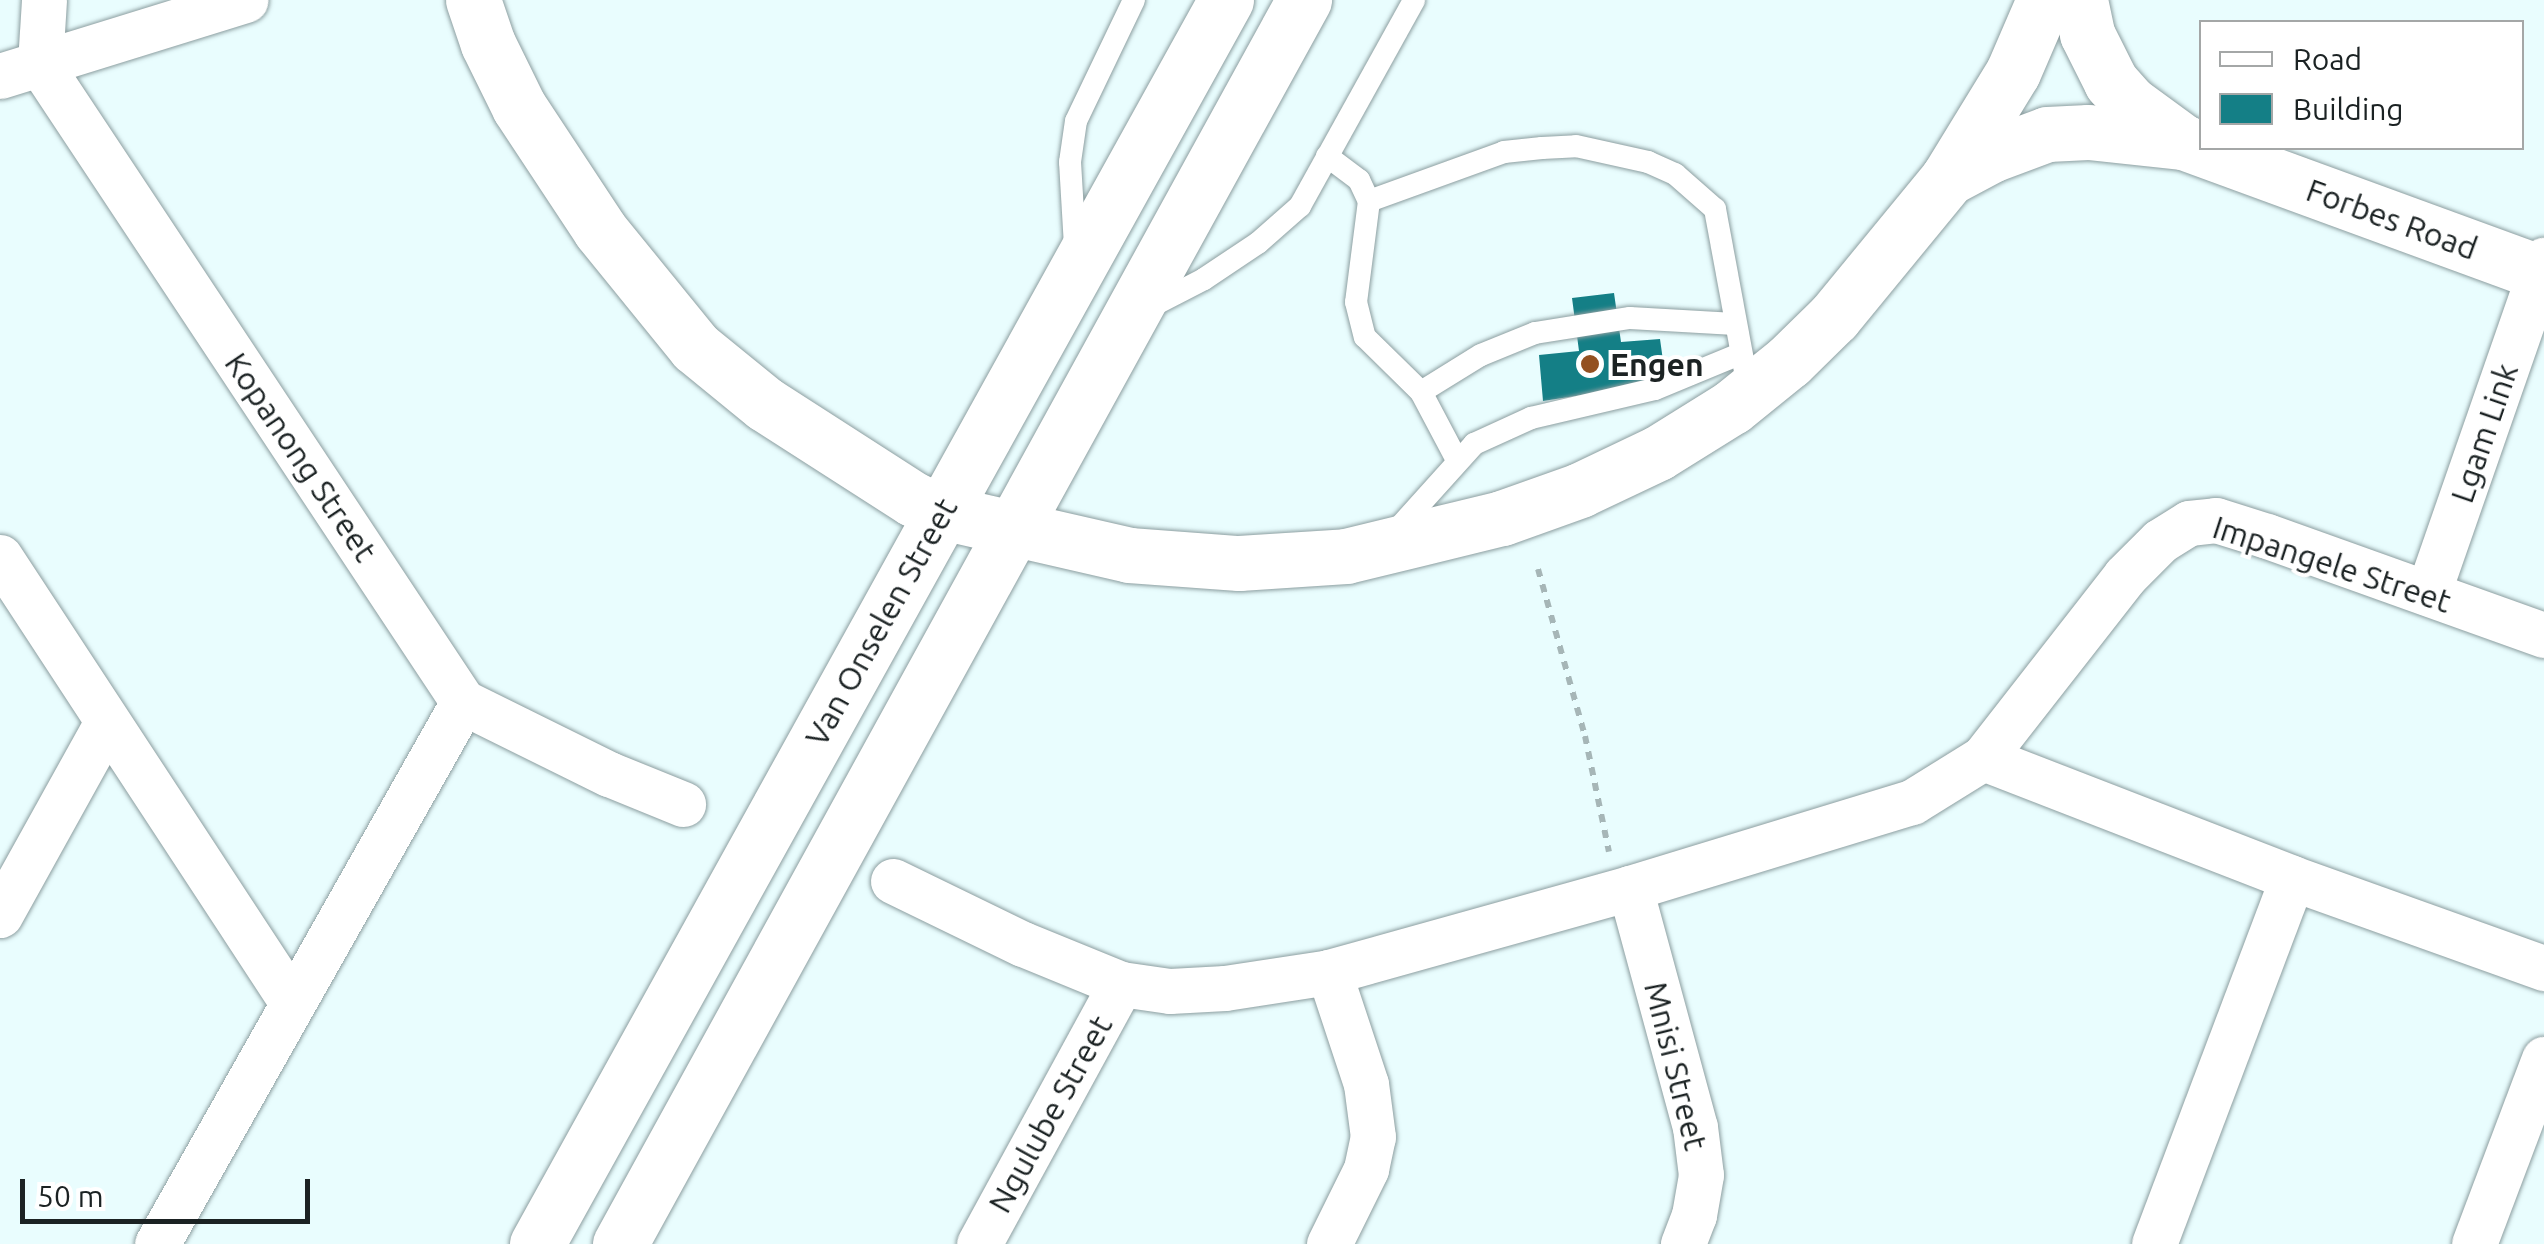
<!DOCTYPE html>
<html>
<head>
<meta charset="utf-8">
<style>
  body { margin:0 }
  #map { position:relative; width:2544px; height:1244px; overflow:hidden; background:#e9fdfe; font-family:Ubuntu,sans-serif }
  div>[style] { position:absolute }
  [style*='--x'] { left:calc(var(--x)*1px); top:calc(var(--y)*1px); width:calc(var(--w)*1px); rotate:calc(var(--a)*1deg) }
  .building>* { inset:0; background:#147f86 }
  .path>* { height:6px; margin-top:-3px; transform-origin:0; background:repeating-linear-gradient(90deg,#a6b6b7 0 8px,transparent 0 16px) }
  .roads { filter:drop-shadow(0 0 2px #8c9ea0) drop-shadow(0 0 2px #8c9ea0) }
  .service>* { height:22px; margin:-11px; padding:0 11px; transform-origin:11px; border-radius:11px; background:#fff }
  .minor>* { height:45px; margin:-22.5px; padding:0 22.5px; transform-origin:22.5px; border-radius:22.5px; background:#fff }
  .tertiary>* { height:55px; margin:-27.5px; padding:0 27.5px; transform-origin:27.5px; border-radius:27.5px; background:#fff }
  .secondary>* { height:55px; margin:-27.5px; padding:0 27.5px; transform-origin:27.5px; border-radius:27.5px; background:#fff }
  .dots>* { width:28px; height:28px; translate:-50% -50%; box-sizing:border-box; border:5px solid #fff; border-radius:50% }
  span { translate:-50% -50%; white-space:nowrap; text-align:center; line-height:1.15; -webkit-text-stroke:8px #fff; paint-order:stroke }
  .street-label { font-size:32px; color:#1b2223 }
  .poi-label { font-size:32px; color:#1b2223; font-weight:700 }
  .left { translate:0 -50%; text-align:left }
  .legend { position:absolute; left:2199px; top:20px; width:325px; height:130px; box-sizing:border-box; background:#fff; border:2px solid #a4a7a7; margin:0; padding:12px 18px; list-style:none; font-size:30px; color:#1b2223 }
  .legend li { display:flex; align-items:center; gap:20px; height:50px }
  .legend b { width:50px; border:2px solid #a4a7a7 }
  .scale { position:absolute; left:20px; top:1179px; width:290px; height:45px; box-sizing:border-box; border:5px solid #1b2223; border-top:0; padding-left:12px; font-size:30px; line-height:35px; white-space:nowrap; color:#1b2223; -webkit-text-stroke:8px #fff; paint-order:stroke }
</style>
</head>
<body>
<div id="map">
  <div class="building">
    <div style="clip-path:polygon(1614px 293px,1621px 342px,1660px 339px,1666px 382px,1543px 401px,1539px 355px,1579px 351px,1572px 298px)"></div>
  </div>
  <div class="path">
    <div style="--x:1538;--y:569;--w:173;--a:74.3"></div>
    <div style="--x:1585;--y:736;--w:118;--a:78.3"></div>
  </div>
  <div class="roads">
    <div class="service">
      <div style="--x:1327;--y:156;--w:40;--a:37"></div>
      <div style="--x:1359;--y:180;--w:23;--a:65"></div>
      <div style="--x:1369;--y:201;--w:102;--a:97.3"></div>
      <div style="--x:1356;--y:302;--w:36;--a:76"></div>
      <div style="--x:1365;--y:337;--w:78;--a:44.5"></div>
      <div style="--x:1421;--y:392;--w:77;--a:62.1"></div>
      <div style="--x:1369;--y:201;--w:144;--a:-19.9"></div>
      <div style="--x:1504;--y:152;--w:38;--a:-6"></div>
      <div style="--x:1542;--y:148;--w:34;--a:-3"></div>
      <div style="--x:1576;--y:146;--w:74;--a:12.5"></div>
      <div style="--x:1648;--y:162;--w:30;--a:24"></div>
      <div style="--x:1675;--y:174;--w:53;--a:41.2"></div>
      <div style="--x:1715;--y:209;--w:186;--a:79.5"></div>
      <div style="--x:1075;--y:246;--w:84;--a:-93.4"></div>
      <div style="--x:1070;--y:162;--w:41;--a:-81.7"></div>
      <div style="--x:1076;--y:121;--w:134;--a:-64.4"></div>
      <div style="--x:1146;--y:309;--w:65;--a:-27.3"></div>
      <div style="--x:1204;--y:279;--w:65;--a:-33.7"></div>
      <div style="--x:1258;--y:243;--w:56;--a:-41.4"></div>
      <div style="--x:1300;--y:206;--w:235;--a:-61"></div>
      <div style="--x:1421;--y:392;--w:70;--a:-31.7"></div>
      <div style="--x:1481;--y:355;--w:58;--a:-22.2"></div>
      <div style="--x:1535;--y:333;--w:96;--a:-9"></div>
      <div style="--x:1630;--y:318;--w:105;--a:3.3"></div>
      <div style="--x:1394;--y:533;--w:120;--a:-48"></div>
      <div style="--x:1474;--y:444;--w:63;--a:-24.5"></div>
      <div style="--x:1531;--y:418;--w:127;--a:-13.2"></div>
      <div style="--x:1655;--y:389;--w:92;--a:-22.4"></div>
    </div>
    <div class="minor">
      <div style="--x:44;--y:0;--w:64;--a:93.6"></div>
      <div style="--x:40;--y:64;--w:765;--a:56.46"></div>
      <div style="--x:463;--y:702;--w:163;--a:26.3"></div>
      <div style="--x:609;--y:774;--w:80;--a:22.1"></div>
      <div style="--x:0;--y:76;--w:257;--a:-17.2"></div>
      <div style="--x:0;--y:557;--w:531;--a:56.76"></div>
      <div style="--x:2428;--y:593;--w:353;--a:-70.8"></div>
      <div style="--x:1983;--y:758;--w:331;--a:21.2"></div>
      <div style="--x:2292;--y:878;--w:268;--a:19.7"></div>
      <div style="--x:893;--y:881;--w:144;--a:25.9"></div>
      <div style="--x:1023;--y:944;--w:106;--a:22.2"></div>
      <div style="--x:1121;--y:984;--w:49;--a:8.1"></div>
      <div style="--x:1170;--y:991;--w:55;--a:-3.1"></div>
      <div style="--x:1225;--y:988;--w:105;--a:-8.7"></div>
      <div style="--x:1329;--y:972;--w:313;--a:-15.6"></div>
      <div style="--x:1630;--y:888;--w:295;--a:-17"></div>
      <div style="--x:1912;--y:802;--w:84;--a:-31.8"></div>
      <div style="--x:1983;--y:758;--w:231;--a:-52"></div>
      <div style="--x:2125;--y:576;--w:49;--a:-45"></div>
      <div style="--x:2160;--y:541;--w:34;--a:-32"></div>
      <div style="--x:2189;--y:523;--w:27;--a:-6"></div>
      <div style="--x:2216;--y:520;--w:53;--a:17.4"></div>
      <div style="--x:2267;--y:536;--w:294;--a:19.7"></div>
      <div style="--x:1630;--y:888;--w:248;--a:74.8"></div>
      <div style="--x:1695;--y:1127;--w:48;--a:82.9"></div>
      <div style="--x:1701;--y:1175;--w:41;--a:99.9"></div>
      <div style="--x:1694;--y:1215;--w:31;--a:111"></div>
      <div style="--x:0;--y:915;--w:218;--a:-61"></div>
      <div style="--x:157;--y:1244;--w:622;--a:-60.55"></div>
      <div style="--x:979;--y:1244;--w:296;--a:-61.4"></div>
      <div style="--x:1329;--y:1244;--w:84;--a:-63.7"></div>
      <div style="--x:1366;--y:1169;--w:33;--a:-78"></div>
      <div style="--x:1373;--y:1137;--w:53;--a:-97.5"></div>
      <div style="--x:1366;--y:1084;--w:118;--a:-108.3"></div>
      <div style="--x:2154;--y:1244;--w:391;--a:-69.3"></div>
      <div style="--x:2474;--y:1244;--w:198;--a:-69.3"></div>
    </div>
    <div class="tertiary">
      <div style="--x:473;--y:0;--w:46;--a:71.2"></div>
      <div style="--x:488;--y:44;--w:70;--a:63.8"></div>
      <div style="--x:519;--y:107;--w:147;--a:56.6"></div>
      <div style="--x:600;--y:230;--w:151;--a:50.9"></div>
      <div style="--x:695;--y:347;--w:90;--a:39.2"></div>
      <div style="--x:765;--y:404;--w:176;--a:32.7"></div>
      <div style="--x:913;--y:499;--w:32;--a:24"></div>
      <div style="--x:942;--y:512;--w:192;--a:12.9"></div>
      <div style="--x:1129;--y:555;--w:110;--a:4.2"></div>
      <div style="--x:1239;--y:563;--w:107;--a:-3.7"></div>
      <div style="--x:1346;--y:556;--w:161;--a:-13.7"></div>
      <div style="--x:1502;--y:518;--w:83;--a:-19.7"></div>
      <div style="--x:1580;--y:490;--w:86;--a:-25.4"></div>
      <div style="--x:1658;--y:453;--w:87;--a:-31.9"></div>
      <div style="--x:1732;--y:407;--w:73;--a:-38.9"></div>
      <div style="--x:1789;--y:361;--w:63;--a:-44.4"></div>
      <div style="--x:1834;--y:317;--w:180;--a:-50.6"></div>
      <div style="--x:1948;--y:178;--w:124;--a:-58.5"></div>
      <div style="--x:2013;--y:72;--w:78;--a:-66.7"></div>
      <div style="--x:2080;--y:0;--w:35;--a:78"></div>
      <div style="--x:2087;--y:34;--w:54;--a:63.4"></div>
      <div style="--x:2111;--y:82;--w:30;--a:48"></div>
      <div style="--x:2131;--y:104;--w:64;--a:36.2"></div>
      <div style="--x:1948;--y:178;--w:49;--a:-28.1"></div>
      <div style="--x:1991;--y:155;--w:60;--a:-20.6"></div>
      <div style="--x:2047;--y:134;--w:41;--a:-2.8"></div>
      <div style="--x:2088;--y:132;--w:96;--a:6"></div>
      <div style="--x:2183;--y:142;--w:384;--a:20.1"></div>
    </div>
    <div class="secondary">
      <div style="--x:537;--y:1244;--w:1422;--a:-61.02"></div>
      <div style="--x:620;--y:1244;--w:1420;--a:-61.2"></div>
    </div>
  </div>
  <div class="dots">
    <div style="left:1590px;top:364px;background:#935021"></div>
  </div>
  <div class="street-label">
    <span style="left:2392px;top:219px;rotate:20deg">Forbes Road</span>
    <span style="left:2484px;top:433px;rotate:-71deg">Lgam Link</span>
    <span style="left:301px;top:457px;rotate:56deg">Kopanong Street</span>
    <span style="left:2332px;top:564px;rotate:18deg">Impangele Street</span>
    <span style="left:881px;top:622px;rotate:-61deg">Van Onselen Street</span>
    <span style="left:1676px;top:1066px;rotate:76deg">Mnisi Street</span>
    <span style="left:1050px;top:1114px;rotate:-61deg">Ngulube Street</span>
  </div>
  <div class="poi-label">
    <span class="left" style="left:1610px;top:364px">Engen</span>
  </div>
  <ul class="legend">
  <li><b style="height:12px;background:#fff"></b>Road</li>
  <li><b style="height:28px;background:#147f86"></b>Building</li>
  </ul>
  <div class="scale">50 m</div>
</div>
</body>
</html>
